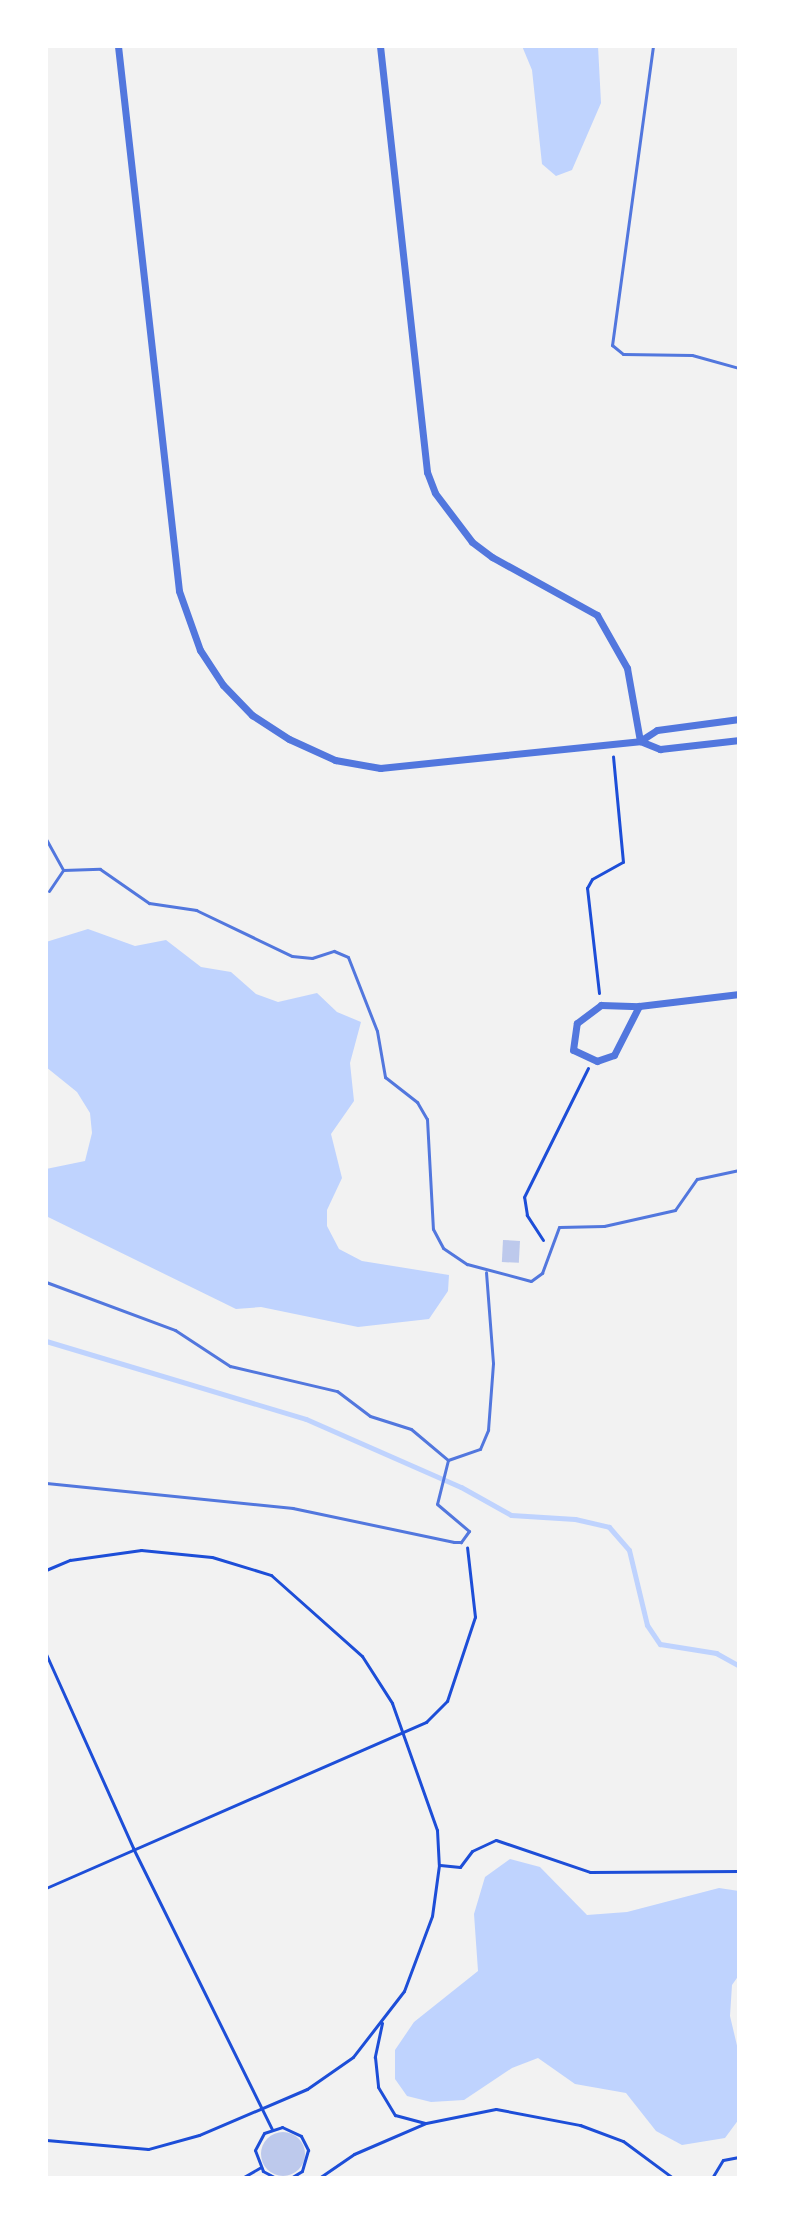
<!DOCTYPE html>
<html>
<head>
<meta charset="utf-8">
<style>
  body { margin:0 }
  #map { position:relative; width:785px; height:2224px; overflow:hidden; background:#f2f2f2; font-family:Karla,sans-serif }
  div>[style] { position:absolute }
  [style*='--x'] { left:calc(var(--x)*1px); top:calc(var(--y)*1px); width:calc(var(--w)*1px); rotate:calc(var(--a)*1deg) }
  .water>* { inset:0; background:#bfd3fe }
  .stream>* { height:5px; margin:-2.5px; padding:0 2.5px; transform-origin:2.5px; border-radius:2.5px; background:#bfd3fe }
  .building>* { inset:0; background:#bdc9ec; transform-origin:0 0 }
  .round { border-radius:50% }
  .path>* { height:3px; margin:-1.5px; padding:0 1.5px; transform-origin:1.5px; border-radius:1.5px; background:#1d4ed8 }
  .service>* { height:3px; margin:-1.5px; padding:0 1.5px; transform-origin:1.5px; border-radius:1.5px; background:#5277de }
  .minor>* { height:7px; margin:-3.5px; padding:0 3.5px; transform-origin:3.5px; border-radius:3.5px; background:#5277de }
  span { translate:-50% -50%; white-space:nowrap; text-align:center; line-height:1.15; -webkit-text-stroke:6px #fff; paint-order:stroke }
  .frame { position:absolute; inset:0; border:48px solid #fff; pointer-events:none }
</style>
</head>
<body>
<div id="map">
  <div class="water">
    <div style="clip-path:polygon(522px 46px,598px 46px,601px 103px,572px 170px,556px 176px,542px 164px,532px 70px)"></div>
    <div style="clip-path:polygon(88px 929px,135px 946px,166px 940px,201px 967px,231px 972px,256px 994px,278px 1002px,317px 993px,337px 1012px,361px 1022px,350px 1063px,354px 1101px,331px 1134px,342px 1178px,327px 1210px,327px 1226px,339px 1249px,362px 1261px,449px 1275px,448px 1291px,429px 1319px,358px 1327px,261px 1307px,236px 1309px,46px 1216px,46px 1169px,85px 1161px,92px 1133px,90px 1113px,77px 1092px,46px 1067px,46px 942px)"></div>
    <div style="clip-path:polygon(510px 1859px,540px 1867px,587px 1915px,627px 1912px,719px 1888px,739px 1891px,739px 1975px,732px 1985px,730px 2016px,739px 2054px,739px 2119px,725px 2138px,682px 2145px,656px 2131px,626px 2093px,575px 2084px,538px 2058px,512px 2068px,464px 2100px,431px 2102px,407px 2096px,395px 2079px,395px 2050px,414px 2022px,478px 1971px,474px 1914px,485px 1877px)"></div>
  </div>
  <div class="stream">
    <div style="--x:46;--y:1341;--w:271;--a:16.7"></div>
    <div style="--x:306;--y:1419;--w:169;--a:23.7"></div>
    <div style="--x:461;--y:1487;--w:57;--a:29.2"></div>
    <div style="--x:511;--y:1515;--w:64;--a:3.6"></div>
    <div style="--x:575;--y:1519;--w:35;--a:13"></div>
    <div style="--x:609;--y:1527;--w:30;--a:49"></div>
    <div style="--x:629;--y:1550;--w:77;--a:76.5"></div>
    <div style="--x:647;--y:1625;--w:23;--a:56"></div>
    <div style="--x:660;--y:1644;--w:57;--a:9.1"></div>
    <div style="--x:716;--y:1653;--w:26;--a:29"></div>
  </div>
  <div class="building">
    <div style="left:503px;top:1240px;width:17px;height:22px;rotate:3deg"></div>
    <div class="round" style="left:261px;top:2132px;width:44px;height:44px"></div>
  </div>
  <div class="path">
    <div style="--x:599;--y:993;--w:106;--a:-96.5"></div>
    <div style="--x:587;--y:888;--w:10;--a:-61"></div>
    <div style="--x:592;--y:879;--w:35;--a:-29"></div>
    <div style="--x:623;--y:862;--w:106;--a:-95.4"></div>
    <div style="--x:543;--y:1240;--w:30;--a:-123"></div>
    <div style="--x:527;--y:1215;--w:18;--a:-99"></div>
    <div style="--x:524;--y:1197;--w:144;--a:-63.6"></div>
    <div style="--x:46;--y:1570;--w:26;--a:-23"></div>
    <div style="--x:70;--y:1560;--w:72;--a:-8"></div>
    <div style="--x:141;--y:1550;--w:71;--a:5.6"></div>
    <div style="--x:212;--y:1557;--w:62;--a:17"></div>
    <div style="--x:271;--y:1575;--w:122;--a:41.7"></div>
    <div style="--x:362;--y:1656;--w:56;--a:57.4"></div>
    <div style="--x:392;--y:1703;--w:135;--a:70.5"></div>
    <div style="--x:437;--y:1830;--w:35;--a:87"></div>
    <div style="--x:439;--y:1865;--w:51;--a:97.8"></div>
    <div style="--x:432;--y:1916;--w:80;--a:110.5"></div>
    <div style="--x:404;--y:1991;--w:83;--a:127.7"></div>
    <div style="--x:353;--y:2057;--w:56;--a:145.2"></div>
    <div style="--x:307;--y:2089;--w:117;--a:156.9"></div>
    <div style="--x:199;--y:2135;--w:53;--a:164.6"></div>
    <div style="--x:148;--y:2149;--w:102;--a:-175"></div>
    <div style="--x:46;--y:1654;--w:213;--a:65.8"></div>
    <div style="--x:133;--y:1848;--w:313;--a:63.7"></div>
    <div style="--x:440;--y:1865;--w:20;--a:6"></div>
    <div style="--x:460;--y:1867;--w:20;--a:-53"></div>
    <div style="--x:472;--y:1851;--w:26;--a:-25"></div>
    <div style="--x:496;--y:1840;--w:99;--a:18.8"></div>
    <div style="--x:590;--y:1872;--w:149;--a:-0.4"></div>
    <div style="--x:46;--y:1888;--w:415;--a:-23.6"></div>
    <div style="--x:426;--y:1722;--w:30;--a:-45"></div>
    <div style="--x:447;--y:1701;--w:89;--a:-71.6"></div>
    <div style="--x:475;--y:1617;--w:70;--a:-96.5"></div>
    <div style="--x:382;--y:2023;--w:35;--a:102"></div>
    <div style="--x:375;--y:2057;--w:30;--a:84"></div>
    <div style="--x:378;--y:2087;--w:33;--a:59"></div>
    <div style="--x:395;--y:2115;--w:31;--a:15"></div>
    <div style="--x:242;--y:2178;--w:22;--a:-30"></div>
    <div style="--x:276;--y:2178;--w:15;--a:-152"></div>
    <div style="--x:263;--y:2171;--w:22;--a:-111"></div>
    <div style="--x:255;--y:2150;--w:19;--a:-62"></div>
    <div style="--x:264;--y:2133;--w:19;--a:-18"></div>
    <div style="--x:282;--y:2127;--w:21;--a:25"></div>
    <div style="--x:301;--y:2136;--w:16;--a:63"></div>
    <div style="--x:308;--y:2150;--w:22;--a:106"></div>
    <div style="--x:302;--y:2171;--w:13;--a:148"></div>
    <div style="--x:319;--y:2178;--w:42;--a:-34.4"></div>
    <div style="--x:354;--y:2154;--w:78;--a:-23.3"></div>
    <div style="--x:426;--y:2123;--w:71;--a:-11.3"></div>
    <div style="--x:496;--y:2109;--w:86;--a:10.8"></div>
    <div style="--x:580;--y:2125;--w:46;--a:20.4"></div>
    <div style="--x:623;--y:2141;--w:62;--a:36.5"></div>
    <div style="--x:712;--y:2178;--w:21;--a:-59"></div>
    <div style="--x:723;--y:2160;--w:16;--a:-11"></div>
  </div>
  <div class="service">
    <div style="--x:653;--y:46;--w:302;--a:97.8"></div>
    <div style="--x:612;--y:345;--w:14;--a:39"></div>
    <div style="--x:623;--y:354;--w:69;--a:0.8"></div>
    <div style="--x:692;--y:355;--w:49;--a:15.5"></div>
    <div style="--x:46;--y:839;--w:35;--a:61"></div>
    <div style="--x:49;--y:891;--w:25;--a:-56"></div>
    <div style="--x:63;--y:870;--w:37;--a:-2"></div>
    <div style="--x:100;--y:869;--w:60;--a:34.8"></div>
    <div style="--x:149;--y:903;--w:48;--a:8.5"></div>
    <div style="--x:196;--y:910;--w:106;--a:25.6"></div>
    <div style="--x:292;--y:956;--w:20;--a:6"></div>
    <div style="--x:312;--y:958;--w:23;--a:-18"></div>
    <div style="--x:334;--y:951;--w:15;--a:23"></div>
    <div style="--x:348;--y:957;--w:79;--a:68.6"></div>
    <div style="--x:377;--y:1031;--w:47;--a:80.1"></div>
    <div style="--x:385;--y:1077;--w:41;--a:38"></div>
    <div style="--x:417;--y:1102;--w:20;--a:60"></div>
    <div style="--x:427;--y:1119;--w:110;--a:86.9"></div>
    <div style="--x:433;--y:1229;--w:21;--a:62"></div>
    <div style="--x:443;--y:1248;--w:29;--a:34"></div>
    <div style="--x:467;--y:1264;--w:66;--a:14.9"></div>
    <div style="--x:531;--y:1281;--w:14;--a:-36"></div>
    <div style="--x:542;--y:1273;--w:49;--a:-69.7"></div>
    <div style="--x:559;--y:1227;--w:45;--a:-1.3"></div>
    <div style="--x:604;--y:1226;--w:73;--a:-12.7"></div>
    <div style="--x:675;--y:1210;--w:38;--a:-55"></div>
    <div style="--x:697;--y:1179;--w:43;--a:-12.1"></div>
    <div style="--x:46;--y:1282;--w:138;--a:20.4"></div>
    <div style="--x:175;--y:1330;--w:66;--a:33.2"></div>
    <div style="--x:230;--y:1366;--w:110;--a:13.2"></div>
    <div style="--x:337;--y:1391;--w:41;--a:37.1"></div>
    <div style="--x:370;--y:1416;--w:43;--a:17.6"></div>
    <div style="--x:411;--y:1429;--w:48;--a:40"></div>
    <div style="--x:448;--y:1460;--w:45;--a:104"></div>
    <div style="--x:437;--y:1504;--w:42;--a:40.2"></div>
    <div style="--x:469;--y:1531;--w:14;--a:126"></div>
    <div style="--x:461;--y:1542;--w:7;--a:180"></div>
    <div style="--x:454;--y:1542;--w:165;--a:-168.1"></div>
    <div style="--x:293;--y:1508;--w:248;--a:-174.2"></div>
    <div style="--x:448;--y:1460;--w:34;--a:-19"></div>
    <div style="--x:480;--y:1449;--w:21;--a:-67"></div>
    <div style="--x:488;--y:1430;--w:67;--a:-85.7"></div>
    <div style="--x:493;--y:1363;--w:91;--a:-94.4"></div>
  </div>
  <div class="minor">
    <div style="--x:118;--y:46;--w:548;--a:83.61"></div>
    <div style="--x:179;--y:591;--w:63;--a:70.4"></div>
    <div style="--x:200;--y:650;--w:42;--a:56.7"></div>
    <div style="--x:223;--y:685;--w:42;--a:46"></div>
    <div style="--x:252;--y:715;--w:44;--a:33"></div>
    <div style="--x:289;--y:739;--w:51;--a:24.5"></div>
    <div style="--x:335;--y:760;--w:46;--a:10.1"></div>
    <div style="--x:380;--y:768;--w:261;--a:-5.9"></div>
    <div style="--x:640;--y:741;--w:22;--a:22"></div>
    <div style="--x:660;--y:749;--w:80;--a:-6.5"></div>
    <div style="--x:380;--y:46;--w:429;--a:83.7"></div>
    <div style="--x:427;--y:472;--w:22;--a:69"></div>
    <div style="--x:435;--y:493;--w:61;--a:52.9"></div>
    <div style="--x:472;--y:542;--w:25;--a:37"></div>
    <div style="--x:492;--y:557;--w:120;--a:28.9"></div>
    <div style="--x:597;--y:615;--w:61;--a:60.5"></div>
    <div style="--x:627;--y:668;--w:74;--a:79.9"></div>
    <div style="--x:640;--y:741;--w:20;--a:-33"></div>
    <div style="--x:657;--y:730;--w:83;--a:-7.6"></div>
    <div style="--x:639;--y:1006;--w:55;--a:117"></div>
    <div style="--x:614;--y:1055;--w:18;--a:161"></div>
    <div style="--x:597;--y:1061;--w:26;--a:-155"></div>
    <div style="--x:573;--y:1050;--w:27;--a:-82"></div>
    <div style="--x:577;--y:1023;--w:30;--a:-37"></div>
    <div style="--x:601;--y:1005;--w:38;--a:2"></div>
    <div style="--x:639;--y:1006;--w:101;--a:-6.8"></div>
  </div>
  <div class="frame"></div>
</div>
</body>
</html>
